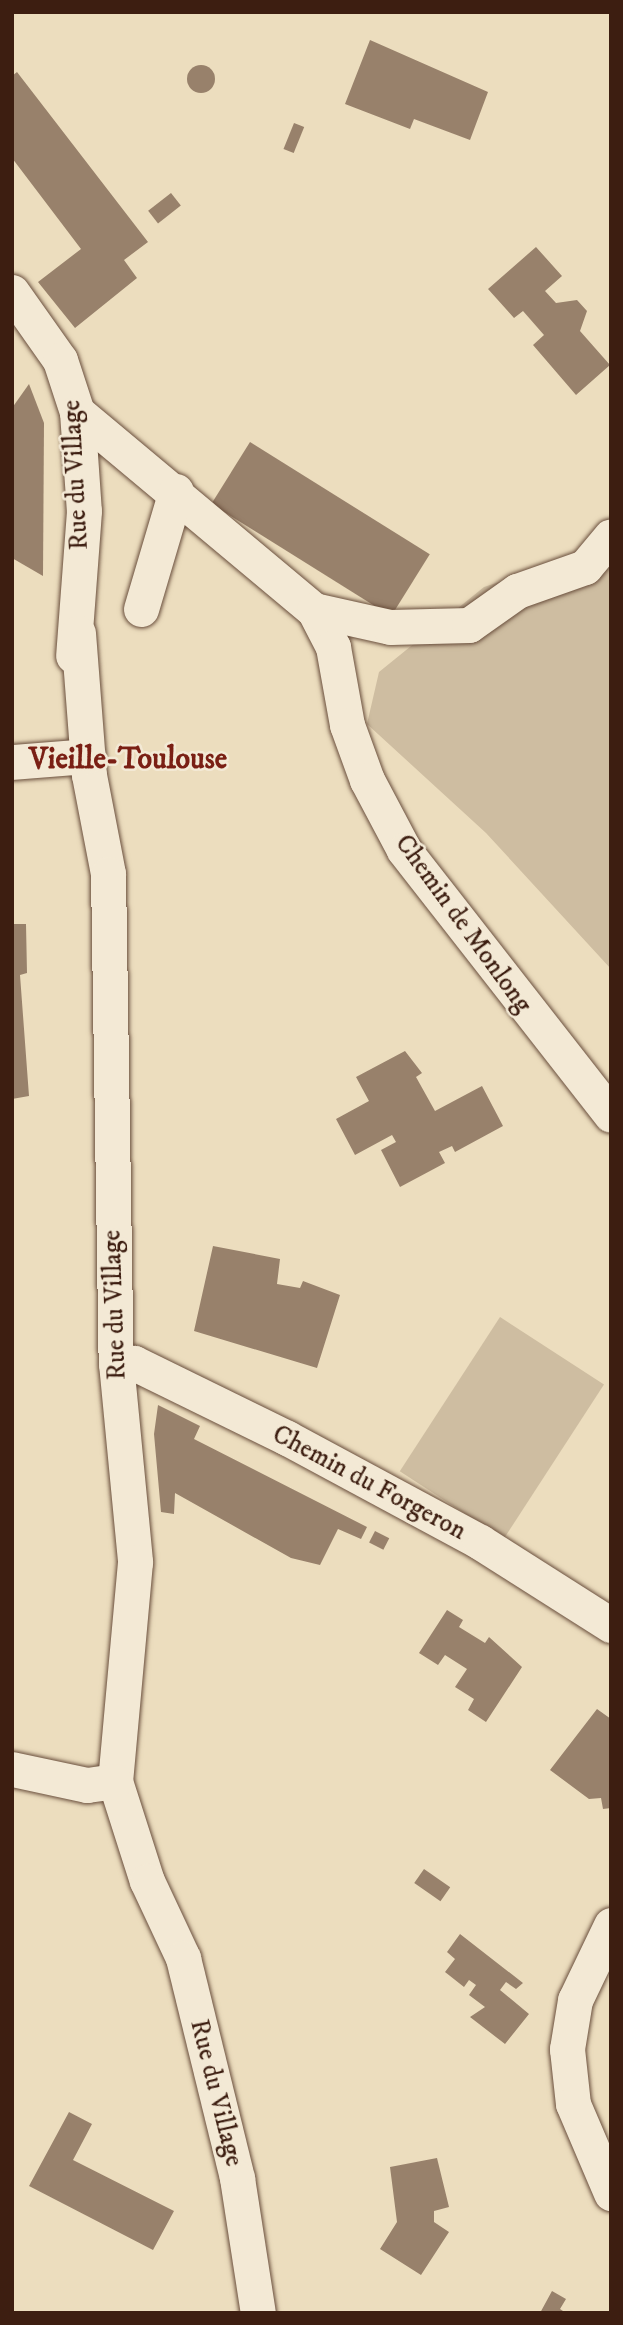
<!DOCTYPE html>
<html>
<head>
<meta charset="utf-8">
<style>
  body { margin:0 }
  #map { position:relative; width:623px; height:2325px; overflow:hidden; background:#ecddbe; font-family:"IM FELL DW Pica",serif }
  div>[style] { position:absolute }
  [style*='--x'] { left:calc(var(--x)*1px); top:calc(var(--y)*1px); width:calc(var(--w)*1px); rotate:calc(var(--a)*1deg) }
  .green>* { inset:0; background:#cebda1; transform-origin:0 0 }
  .building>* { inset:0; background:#98816b; transform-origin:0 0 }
  .round { border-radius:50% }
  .roads { filter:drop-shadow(0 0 2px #694e3c) drop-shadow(0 0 2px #694e3c) }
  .minor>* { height:35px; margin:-17.5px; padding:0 17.5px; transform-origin:17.5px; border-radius:17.5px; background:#f3e9d5 }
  span { translate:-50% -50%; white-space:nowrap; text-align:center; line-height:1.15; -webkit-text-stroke:5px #f3e9d5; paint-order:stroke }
  .street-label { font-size:26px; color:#3d1e11 }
  .quarter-label { font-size:30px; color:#7a1f14; font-weight:700 }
  .frame { position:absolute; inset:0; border:14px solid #3d1e11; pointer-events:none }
</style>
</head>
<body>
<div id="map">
  <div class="green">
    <div style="clip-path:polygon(611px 545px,611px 969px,486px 833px,367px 724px,379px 672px,484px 587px)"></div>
    <div style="left:500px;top:1317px;width:124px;height:184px;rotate:33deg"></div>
  </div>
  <div class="building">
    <div style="clip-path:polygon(370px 40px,488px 92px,470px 140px,414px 119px,410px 129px,345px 104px)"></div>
    <div class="round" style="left:187px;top:65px;width:28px;height:28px"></div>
    <div style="clip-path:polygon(17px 72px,148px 242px,124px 260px,137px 278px,75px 328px,38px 282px,81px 249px,12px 158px,12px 76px)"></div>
    <div style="left:294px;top:123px;width:11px;height:28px;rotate:22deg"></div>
    <div style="left:171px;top:193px;width:16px;height:29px;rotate:52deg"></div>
    <div style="clip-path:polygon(536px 247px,562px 276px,545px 291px,556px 303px,577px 300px,587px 311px,580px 331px,610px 365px,576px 395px,533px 345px,544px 335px,523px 311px,514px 318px,488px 289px)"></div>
    <div style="clip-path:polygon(29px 384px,44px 423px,43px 576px,12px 558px,12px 408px)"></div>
    <div style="left:250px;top:442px;width:212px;height:73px;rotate:32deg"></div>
    <div style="clip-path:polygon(12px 924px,26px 924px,27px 973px,20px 975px,29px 1096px,12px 1099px)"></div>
    <div style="clip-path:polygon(405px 1051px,422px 1073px,416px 1077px,435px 1111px,482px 1086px,503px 1126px,455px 1152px,452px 1146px,439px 1152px,445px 1163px,400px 1187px,381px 1150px,396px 1142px,392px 1135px,355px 1155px,336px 1119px,369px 1101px,356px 1077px)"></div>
    <div style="clip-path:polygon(213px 1246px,280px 1259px,277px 1284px,300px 1288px,303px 1281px,340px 1295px,317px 1368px,194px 1331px)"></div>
    <div style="clip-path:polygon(158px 1405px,200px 1426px,194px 1439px,367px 1527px,361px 1539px,338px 1529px,320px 1565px,291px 1558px,175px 1493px,174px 1514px,161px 1512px,154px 1434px)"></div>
    <div style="left:375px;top:1531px;width:16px;height:13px;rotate:27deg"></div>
    <div style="clip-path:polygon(447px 1610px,463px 1620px,459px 1627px,485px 1643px,489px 1637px,522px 1667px,486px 1722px,468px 1710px,474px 1699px,455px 1687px,467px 1669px,445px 1655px,438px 1665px,419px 1653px)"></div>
    <div style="clip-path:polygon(597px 1709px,611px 1719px,611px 1808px,603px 1809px,601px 1798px,589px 1799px,550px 1770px)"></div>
    <div style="left:424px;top:1869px;width:32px;height:17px;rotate:35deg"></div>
    <div style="clip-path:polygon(460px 1934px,523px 1983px,516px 1989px,506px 1982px,500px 1990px,529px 2014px,505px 2044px,470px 2017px,485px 2007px,469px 1995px,476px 1985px,469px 1980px,464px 1987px,445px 1972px,455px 1959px,447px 1952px)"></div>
    <div style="clip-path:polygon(69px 2112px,92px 2124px,73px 2160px,174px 2211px,153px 2250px,29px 2186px)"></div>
    <div style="clip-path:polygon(437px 2158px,449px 2207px,434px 2211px,434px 2222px,449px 2232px,421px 2275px,380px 2249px,397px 2222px,390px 2167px)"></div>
    <div style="clip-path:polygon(552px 2291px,566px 2299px,560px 2309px,566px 2313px,540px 2313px)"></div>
  </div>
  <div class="roads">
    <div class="minor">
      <div style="--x:12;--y:292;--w:83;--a:54.8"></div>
      <div style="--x:60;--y:360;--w:55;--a:71.9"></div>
      <div style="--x:77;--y:412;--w:99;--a:86"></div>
      <div style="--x:84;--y:511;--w:145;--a:94.3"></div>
      <div style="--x:77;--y:412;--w:309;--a:39.9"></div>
      <div style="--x:314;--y:610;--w:42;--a:62.8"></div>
      <div style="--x:333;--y:647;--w:79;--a:79.8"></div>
      <div style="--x:347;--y:725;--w:59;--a:70"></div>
      <div style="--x:367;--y:780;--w:79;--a:62.1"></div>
      <div style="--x:404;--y:850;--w:336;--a:52"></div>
      <div style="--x:141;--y:609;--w:123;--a:-73.5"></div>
      <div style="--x:314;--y:610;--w:78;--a:12.6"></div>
      <div style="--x:390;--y:627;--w:79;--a:-1.5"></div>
      <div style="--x:469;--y:625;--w:59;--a:-35.3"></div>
      <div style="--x:517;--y:591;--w:72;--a:-19.4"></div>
      <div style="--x:585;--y:567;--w:40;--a:-50"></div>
      <div style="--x:78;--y:633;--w:142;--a:85.6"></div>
      <div style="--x:89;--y:775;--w:101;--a:79.1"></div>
      <div style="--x:108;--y:874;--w:489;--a:89.1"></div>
      <div style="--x:116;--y:1363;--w:200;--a:84.5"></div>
      <div style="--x:135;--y:1562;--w:220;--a:95.2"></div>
      <div style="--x:115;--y:1781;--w:105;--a:72.3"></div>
      <div style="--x:147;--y:1881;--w:85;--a:64.9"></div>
      <div style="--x:183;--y:1958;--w:227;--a:76.2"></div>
      <div style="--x:237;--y:2178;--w:137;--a:81.2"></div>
      <div style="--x:12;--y:762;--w:76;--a:-4.5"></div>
      <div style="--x:116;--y:1363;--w:18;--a:0"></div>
      <div style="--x:134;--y:1363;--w:170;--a:26.1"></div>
      <div style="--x:287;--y:1438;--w:219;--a:28.3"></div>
      <div style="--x:480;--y:1542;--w:155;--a:32.4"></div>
      <div style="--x:12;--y:1769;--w:77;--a:12"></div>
      <div style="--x:87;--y:1785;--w:28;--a:-8"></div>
      <div style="--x:611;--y:1925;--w:83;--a:115.6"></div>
      <div style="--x:575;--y:2000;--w:50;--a:99.3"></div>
      <div style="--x:567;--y:2049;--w:55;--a:83.8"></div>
      <div style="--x:573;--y:2104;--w:97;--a:66.9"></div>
    </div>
  </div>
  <div class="street-label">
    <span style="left:76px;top:475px;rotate:-93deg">Rue du Village</span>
    <span style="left:463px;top:924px;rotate:54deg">Chemin de Monlong</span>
    <span style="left:115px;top:1305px;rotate:-92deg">Rue du Village</span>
    <span style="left:369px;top:1483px;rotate:28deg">Chemin du Forgeron</span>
    <span style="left:216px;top:2093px;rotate:76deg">Rue du Village</span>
  </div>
  <div class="quarter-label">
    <span style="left:128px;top:760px">Vieille-Toulouse</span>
  </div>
  <div class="frame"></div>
</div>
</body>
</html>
